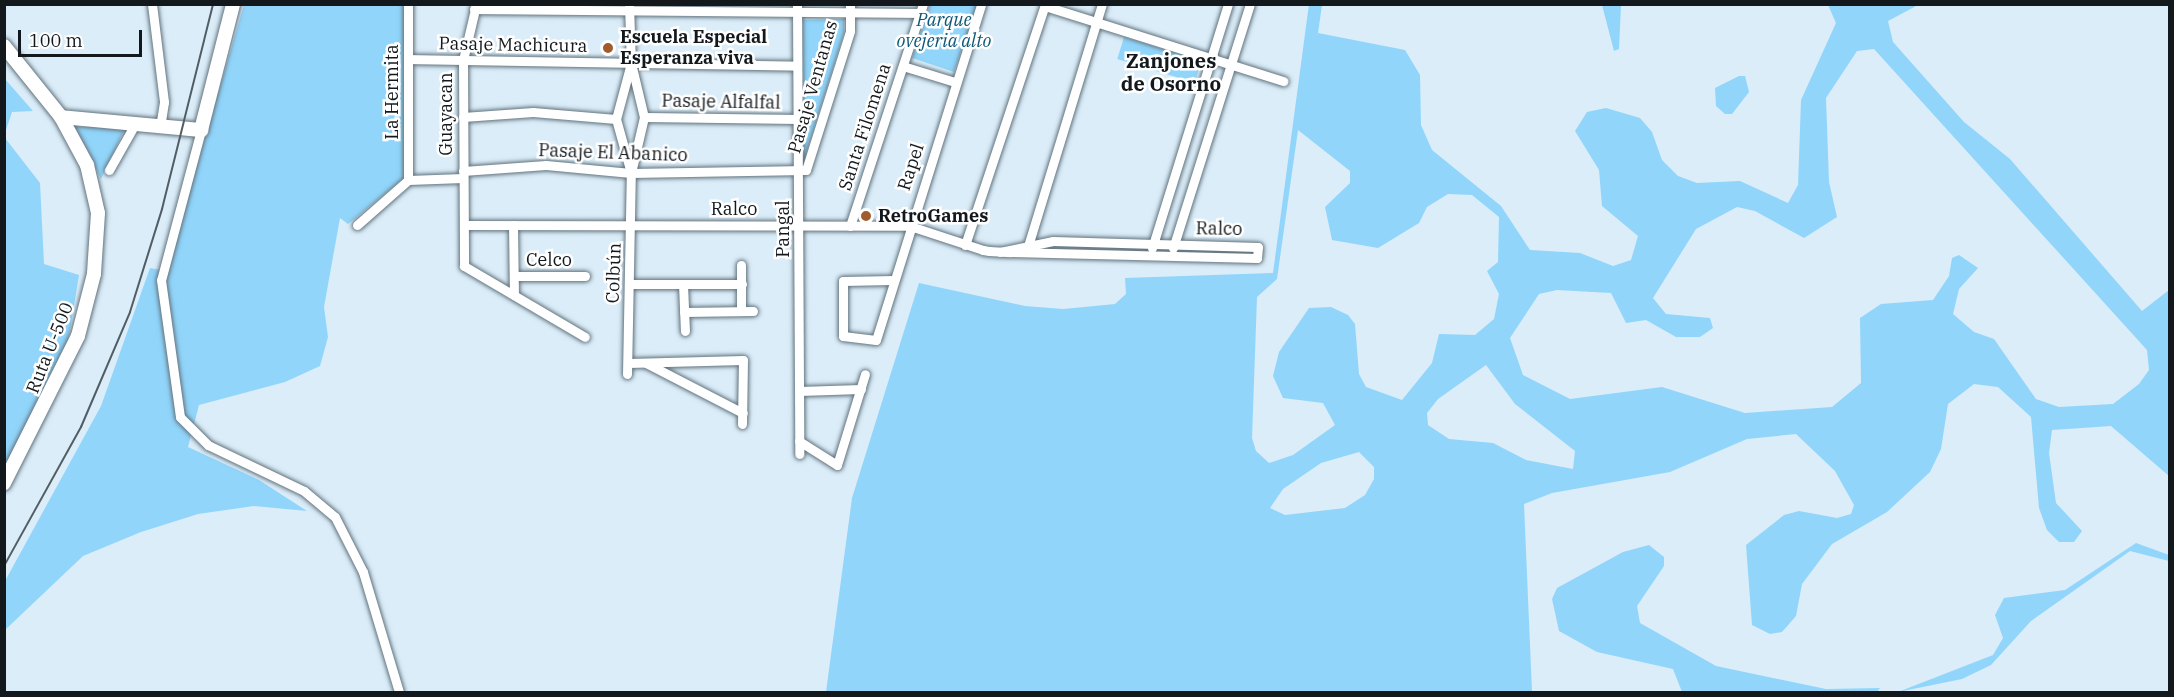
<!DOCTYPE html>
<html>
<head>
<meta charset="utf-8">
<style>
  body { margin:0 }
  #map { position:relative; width:2174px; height:697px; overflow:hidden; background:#daedf9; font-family:"IBM Plex Serif",serif }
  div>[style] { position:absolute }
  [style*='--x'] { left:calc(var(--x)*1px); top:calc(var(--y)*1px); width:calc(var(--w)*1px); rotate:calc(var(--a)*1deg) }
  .green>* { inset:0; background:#91d5fb; transform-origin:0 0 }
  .roads { filter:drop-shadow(0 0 2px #62737d) drop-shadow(0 0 2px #62737d) }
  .street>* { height:9px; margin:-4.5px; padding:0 4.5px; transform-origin:4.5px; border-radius:4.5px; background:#fff }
  .secondary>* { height:14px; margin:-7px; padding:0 7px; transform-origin:7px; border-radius:7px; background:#fff }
  .rail>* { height:2px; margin:-1px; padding:0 1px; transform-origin:1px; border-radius:1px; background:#525d63 }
  .dots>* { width:16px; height:16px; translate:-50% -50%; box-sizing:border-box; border:3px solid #fff; border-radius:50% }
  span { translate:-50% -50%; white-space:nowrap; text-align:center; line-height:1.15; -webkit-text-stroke:5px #fff; paint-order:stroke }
  .park-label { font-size:18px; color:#0d5777; font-style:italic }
  .poi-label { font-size:18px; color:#12181c; font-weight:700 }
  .left { translate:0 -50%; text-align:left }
  .street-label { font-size:18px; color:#12181c }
  .neighbourhood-label { font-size:20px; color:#12181c; font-weight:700 }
  .frame { position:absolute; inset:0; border:6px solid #12181c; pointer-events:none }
  .scale { position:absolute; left:18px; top:30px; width:124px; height:27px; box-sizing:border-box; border:3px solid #12181c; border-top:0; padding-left:8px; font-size:18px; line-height:21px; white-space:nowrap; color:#12181c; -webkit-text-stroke:4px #fff; paint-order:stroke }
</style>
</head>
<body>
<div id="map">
  <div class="green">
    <div style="clip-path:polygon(evenodd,1309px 4px,1322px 5px,1318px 33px,1405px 50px,1420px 75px,1421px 125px,1432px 150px,1501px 206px,1530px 250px,1580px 253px,1613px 266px,1631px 260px,1638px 236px,1602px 206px,1599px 170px,1575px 131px,1587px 112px,1606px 108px,1640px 118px,1652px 132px,1662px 160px,1678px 176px,1697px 183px,1740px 181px,1788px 203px,1798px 185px,1801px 100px,1836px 23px,1828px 5px,1918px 5px,1888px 21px,1893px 42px,1964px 122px,2010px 159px,2142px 311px,2169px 290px,2169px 476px,2111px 426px,2052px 430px,2049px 453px,2056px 503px,2082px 531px,2074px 542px,2059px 542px,2047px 530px,2039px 508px,2031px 417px,1998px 387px,1974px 384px,1948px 404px,1941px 449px,1930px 472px,1887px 512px,1832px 544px,1802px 584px,1796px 616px,1782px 632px,1770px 634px,1752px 625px,1746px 545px,1784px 515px,1799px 511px,1837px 518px,1851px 514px,1854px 505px,1835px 471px,1796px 434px,1747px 439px,1670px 472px,1552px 493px,1524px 504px,1532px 692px,826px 692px,852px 498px,919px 283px,1025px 306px,1063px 309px,1115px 304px,1126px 294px,1125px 278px,1273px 273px,1309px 4px,1874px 49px,2147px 350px,2149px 370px,2139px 384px,2113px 404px,2059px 407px,2036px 399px,1994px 339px,1974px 332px,1953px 314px,1959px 289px,1978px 268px,1959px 255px,1952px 258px,1949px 276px,1933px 300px,1881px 304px,1860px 318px,1861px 383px,1832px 407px,1745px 413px,1662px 387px,1570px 399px,1523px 375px,1510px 338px,1539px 294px,1557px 290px,1611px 293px,1626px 323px,1646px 320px,1676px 337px,1700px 337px,1713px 328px,1710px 318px,1666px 314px,1653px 298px,1696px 229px,1737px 207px,1755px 211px,1804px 238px,1837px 217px,1829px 182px,1826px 98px,1857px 51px,1874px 49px,1309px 4px,1298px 130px,1350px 171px,1350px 183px,1325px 207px,1332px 240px,1378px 248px,1419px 223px,1427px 207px,1448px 194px,1472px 195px,1499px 217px,1498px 262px,1487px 271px,1499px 294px,1494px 319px,1475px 335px,1439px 334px,1432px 363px,1402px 400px,1366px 387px,1359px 374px,1355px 324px,1348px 315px,1331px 307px,1309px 308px,1279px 352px,1273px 376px,1283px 398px,1323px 403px,1335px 425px,1293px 455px,1269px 463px,1256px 451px,1252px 438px,1257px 297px,1277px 279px,1298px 130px,1309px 4px,1486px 365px,1515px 404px,1575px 451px,1573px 469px,1526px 460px,1493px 443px,1449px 439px,1428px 425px,1427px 413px,1438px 399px,1486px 365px,1309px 4px,1359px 452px,1374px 467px,1374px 479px,1365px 495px,1345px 508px,1285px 515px,1270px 508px,1283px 489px,1321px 463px,1359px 452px)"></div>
    <div style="clip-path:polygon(244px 5px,407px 5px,404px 178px,348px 224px,340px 218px,324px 307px,328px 337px,320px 366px,285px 382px,199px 405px,188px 447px,259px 480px,307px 511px,254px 506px,198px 514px,141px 532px,83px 556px,5px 630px,5px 581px,101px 406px,150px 268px,166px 271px)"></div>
    <div style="clip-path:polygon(930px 5px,977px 5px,954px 72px,912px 58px)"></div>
    <div style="clip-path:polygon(1602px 5px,1621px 5px,1619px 49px,1614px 51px)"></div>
    <div style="clip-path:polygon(844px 19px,844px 33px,804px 160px,803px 20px)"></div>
    <div style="left:1124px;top:37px;width:81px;height:23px;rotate:17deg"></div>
    <div style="clip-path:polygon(1739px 76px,1745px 76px,1749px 92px,1732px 114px,1725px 114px,1716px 106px,1715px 88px)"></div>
    <div style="clip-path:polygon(5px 79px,33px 111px,12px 112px,5px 133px)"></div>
    <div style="clip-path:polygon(126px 126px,101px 179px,74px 127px)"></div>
    <div style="clip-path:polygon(5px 138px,40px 183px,44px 264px,79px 275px,68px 342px,5px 472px)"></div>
    <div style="clip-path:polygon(2136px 543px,2169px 555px,2169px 561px,2130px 551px,2031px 621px,1991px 665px,1962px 679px,1898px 692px,1993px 655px,2003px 638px,1995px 615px,2004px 598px,2065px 590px)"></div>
    <div style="clip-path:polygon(1649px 545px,1664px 557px,1664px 566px,1637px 606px,1640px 623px,1716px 666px,1826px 689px,1880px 688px,1877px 692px,1682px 692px,1673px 669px,1597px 652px,1559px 631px,1552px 599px,1557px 588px,1623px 552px)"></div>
  </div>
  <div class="roads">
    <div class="street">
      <div style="--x:152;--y:4;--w:99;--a:83"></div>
      <div style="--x:164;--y:102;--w:24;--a:99"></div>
      <div style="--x:629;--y:4;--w:59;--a:88.1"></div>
      <div style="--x:631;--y:63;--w:56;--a:76.5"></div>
      <div style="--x:644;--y:117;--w:57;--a:103.1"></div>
      <div style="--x:797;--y:4;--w:450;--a:89.7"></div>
      <div style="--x:476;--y:5;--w:57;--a:103.3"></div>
      <div style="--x:463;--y:60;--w:206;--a:89.7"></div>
      <div style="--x:464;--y:266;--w:140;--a:30.4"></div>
      <div style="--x:1045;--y:6;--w:250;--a:17.5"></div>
      <div style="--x:474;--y:9;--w:446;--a:0.5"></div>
      <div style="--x:409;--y:59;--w:388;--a:1"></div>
      <div style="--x:903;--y:66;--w:54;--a:17.1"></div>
      <div style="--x:463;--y:117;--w:70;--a:-4.1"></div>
      <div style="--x:533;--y:112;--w:83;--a:4.8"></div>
      <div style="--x:644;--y:117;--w:154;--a:0.7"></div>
      <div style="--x:201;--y:130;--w:155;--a:104.9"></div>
      <div style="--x:161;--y:280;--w:138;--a:82.1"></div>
      <div style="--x:180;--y:417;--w:40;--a:45"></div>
      <div style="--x:208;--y:445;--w:106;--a:25.6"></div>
      <div style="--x:304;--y:491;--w:40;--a:40"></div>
      <div style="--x:335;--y:517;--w:62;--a:63"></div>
      <div style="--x:363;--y:572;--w:125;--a:73.3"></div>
      <div style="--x:109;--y:170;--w:53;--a:-60.5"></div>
      <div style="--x:463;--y:171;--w:83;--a:-4.1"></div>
      <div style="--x:546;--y:165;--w:85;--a:5.4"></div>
      <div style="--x:631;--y:173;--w:175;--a:-1"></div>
      <div style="--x:806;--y:170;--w:146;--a:-72.4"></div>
      <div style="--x:850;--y:31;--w:27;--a:-90"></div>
      <div style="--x:408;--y:180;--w:55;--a:-2.1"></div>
      <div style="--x:357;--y:225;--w:68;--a:-41.4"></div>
      <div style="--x:408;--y:180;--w:176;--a:-90"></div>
      <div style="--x:464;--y:225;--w:446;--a:0.1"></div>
      <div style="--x:910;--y:226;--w:77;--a:18.2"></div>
      <div style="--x:983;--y:250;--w:6;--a:9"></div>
      <div style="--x:989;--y:251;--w:22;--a:3"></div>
      <div style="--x:1011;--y:252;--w:246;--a:1.4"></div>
      <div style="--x:1257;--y:258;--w:11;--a:-85"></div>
      <div style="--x:1258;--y:247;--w:205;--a:-178.3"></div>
      <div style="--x:1053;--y:241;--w:54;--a:168.3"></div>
      <div style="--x:513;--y:225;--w:70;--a:89.2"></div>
      <div style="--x:850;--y:226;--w:234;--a:-71.8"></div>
      <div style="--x:965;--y:245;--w:254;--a:-71.6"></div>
      <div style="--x:1028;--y:246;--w:253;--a:-73"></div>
      <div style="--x:1152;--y:248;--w:256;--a:-72.7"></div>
      <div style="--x:1173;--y:248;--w:256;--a:-72.5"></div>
      <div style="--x:514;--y:276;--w:71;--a:0"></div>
      <div style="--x:893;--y:280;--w:50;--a:178.9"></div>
      <div style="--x:843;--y:281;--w:55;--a:90"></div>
      <div style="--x:843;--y:336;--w:33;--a:7"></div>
      <div style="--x:876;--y:340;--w:352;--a:-72.6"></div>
      <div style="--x:630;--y:284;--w:112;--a:0"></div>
      <div style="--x:683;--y:284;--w:47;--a:87.6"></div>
      <div style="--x:741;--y:311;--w:46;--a:-90"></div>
      <div style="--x:684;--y:312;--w:69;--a:-0.8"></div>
      <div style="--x:628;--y:363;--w:115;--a:-1.5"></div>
      <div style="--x:743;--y:360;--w:64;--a:90.9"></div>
      <div style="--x:646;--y:363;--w:109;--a:27.3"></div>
      <div style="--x:627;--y:374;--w:201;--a:-88.9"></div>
      <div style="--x:631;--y:173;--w:56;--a:-105.5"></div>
      <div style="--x:616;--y:119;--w:58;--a:-75"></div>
      <div style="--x:799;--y:391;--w:62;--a:-1.8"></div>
      <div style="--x:799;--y:441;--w:45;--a:32.3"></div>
      <div style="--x:837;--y:465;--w:95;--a:-72.9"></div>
    </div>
    <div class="secondary">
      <div style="--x:4;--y:46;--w:91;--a:51.2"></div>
      <div style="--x:61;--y:117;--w:55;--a:61.6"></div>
      <div style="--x:87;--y:165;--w:49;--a:77.1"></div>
      <div style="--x:98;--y:213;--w:61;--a:93.8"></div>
      <div style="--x:94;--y:274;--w:64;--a:104.5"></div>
      <div style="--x:78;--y:336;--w:165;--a:116.7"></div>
      <div style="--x:61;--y:117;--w:141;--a:5.3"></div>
      <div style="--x:201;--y:130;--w:130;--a:-75.7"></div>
    </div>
  </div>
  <div class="rail">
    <div style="--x:4;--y:566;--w:159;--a:-61"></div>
    <div style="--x:81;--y:427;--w:125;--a:-66.9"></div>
    <div style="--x:130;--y:312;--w:108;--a:-72.7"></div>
    <div style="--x:162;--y:209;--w:211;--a:-76"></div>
  </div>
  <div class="dots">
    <div style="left:608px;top:48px;background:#a05c2d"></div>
    <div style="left:866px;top:216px;background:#a05c2d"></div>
  </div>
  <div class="park-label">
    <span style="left:944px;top:31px">Parque<br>ovejeria alto</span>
  </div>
  <div class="poi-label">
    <span class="left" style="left:620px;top:48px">Escuela Especial<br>Esperanza viva</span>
    <span class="left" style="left:878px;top:216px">RetroGames</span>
  </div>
  <div class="street-label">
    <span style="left:513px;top:45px;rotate:1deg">Pasaje Machicura</span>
    <span style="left:813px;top:87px;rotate:-74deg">Pasaje Ventanas</span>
    <span style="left:392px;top:92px;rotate:-90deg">La Hermita</span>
    <span style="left:721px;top:102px;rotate:1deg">Pasaje Alfalfal</span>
    <span style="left:446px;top:114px;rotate:-90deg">Guayacan</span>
    <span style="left:865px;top:127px;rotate:-72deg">Santa Filomena</span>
    <span style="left:613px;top:153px;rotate:2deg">Pasaje El Abanico</span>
    <span style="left:911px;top:167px;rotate:-72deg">Rapel</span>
    <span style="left:734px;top:209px">Ralco</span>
    <span style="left:783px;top:229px;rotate:-90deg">Pangal</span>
    <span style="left:1219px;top:229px;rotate:1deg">Ralco</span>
    <span style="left:549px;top:260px">Celco</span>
    <span style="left:614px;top:273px;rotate:-88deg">Colbún</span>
    <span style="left:50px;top:348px;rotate:-68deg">Ruta U-500</span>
  </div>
  <div class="neighbourhood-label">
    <span style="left:1171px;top:72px">Zanjones<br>de Osorno</span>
  </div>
  <div class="frame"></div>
  <div class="scale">100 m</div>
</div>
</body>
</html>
